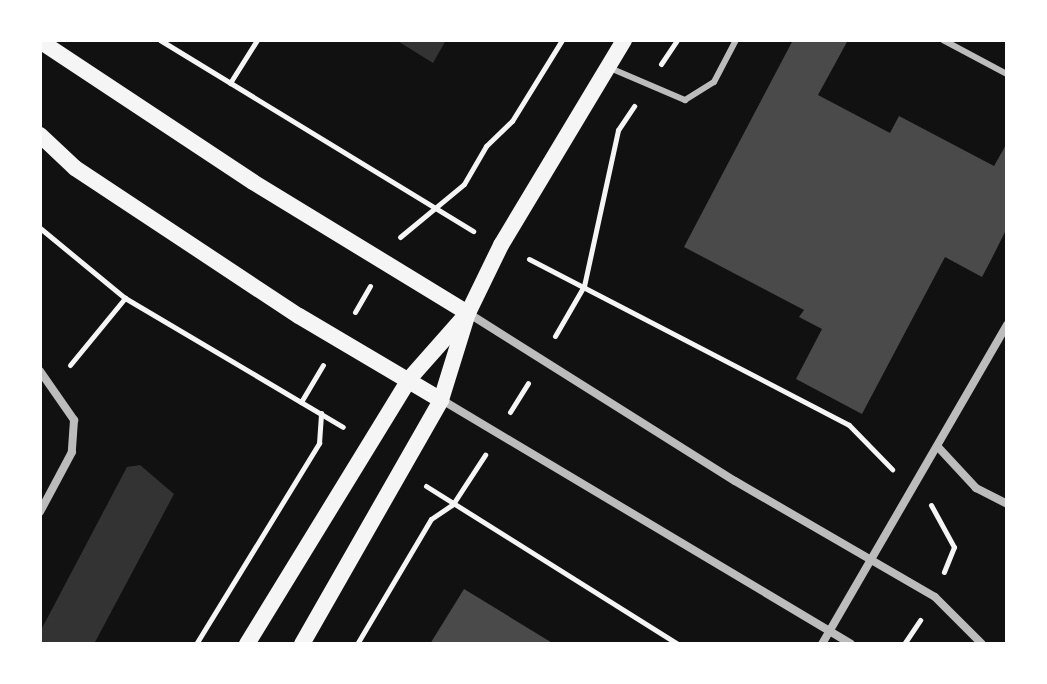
<!DOCTYPE html>
<html>
<head>
<meta charset="utf-8">
<style>
  body { margin:0 }
  #map { position:relative; width:1047px; height:684px; overflow:hidden; background:#111; font-family:"Public Sans",sans-serif }
  div>[style] { position:absolute }
  [style*='--x'] { left:calc(var(--x)*1px); top:calc(var(--y)*1px); width:calc(var(--w)*1px); rotate:calc(var(--a)*1deg) }
  .water>* { inset:0; background:#333 }
  .building>* { inset:0; background:#4a4a4a }
  .path>* { height:5px; margin:-2.5px; padding:0 2.5px; transform-origin:2.5px; border-radius:2.5px; background:#f5f5f5 }
  .service>* { height:6px; margin:-3px; padding:0 3px; transform-origin:3px; border-radius:3px; background:#bcbcbc }
  .minor>* { height:8px; margin:-4px; padding:0 4px; transform-origin:4px; border-radius:4px; background:#bcbcbc }
  .secondary>* { height:16px; margin:-8px; padding:0 8px; transform-origin:8px; border-radius:8px; background:#f5f5f5 }
  span { translate:-50% -50%; white-space:nowrap; text-align:center; line-height:1.15; -webkit-text-stroke:8px #fff; paint-order:stroke }
  .frame { position:absolute; inset:0; border:42px solid #fff; pointer-events:none }
</style>
</head>
<body>
<div id="map">
  <div class="water">
    <div style="clip-path:polygon(396px 40px,446px 40px,433px 63px)"></div>
    <div style="clip-path:polygon(140px 465px,174px 494px,94px 644px,40px 644px,40px 632px,127px 467px)"></div>
  </div>
  <div class="building">
    <div style="clip-path:polygon(793px 40px,848px 40px,818px 95px,890px 133px,899px 116px,994px 166px,1007px 143px,1007px 228px,992px 258px,982px 277px,945px 257px,862px 414px,796px 379px,822px 329px,799px 317px,804px 310px,684px 247px)"></div>
    <div style="clip-path:polygon(464px 589px,554px 644px,430px 644px)"></div>
  </div>
  <div class="path">
    <div style="--x:160;--y:40;--w:367;--a:31.4"></div>
    <div style="--x:661;--y:64;--w:29;--a:-56"></div>
    <div style="--x:230;--y:83;--w:51;--a:-57.9"></div>
    <div style="--x:40;--y:228;--w:110;--a:39.5"></div>
    <div style="--x:125;--y:298;--w:253;--a:30.6"></div>
    <div style="--x:400;--y:237;--w:83;--a:-39.6"></div>
    <div style="--x:464;--y:184;--w:44;--a:-59.9"></div>
    <div style="--x:486;--y:146;--w:36;--a:-44"></div>
    <div style="--x:512;--y:121;--w:95;--a:-58.3"></div>
    <div style="--x:529;--y:259;--w:360;--a:27.4"></div>
    <div style="--x:849;--y:425;--w:62;--a:45.7"></div>
    <div style="--x:355;--y:312;--w:30;--a:-60"></div>
    <div style="--x:555;--y:336;--w:58;--a:-59.9"></div>
    <div style="--x:584;--y:286;--w:160;--a:-77.7"></div>
    <div style="--x:618;--y:130;--w:29;--a:-56"></div>
    <div style="--x:70;--y:365;--w:87;--a:-50.6"></div>
    <div style="--x:301;--y:402;--w:43;--a:-59.3"></div>
    <div style="--x:510;--y:412;--w:34;--a:-58"></div>
    <div style="--x:426;--y:486;--w:297;--a:32.1"></div>
    <div style="--x:931;--y:505;--w:48;--a:61.3"></div>
    <div style="--x:954;--y:547;--w:27;--a:112"></div>
    <div style="--x:196;--y:644;--w:236;--a:-58.5"></div>
    <div style="--x:319;--y:443;--w:30;--a:-86"></div>
    <div style="--x:357;--y:644;--w:145;--a:-59.4"></div>
    <div style="--x:431;--y:519;--w:27;--a:-34"></div>
    <div style="--x:453;--y:504;--w:59;--a:-56.9"></div>
    <div style="--x:904;--y:644;--w:29;--a:-56"></div>
  </div>
  <div class="service">
    <div style="--x:943;--y:40;--w:72;--a:28"></div>
    <div style="--x:610;--y:68;--w:82;--a:23.1"></div>
    <div style="--x:685;--y:100;--w:34;--a:-32"></div>
    <div style="--x:714;--y:82;--w:47;--a:-62.4"></div>
  </div>
  <div class="minor">
    <div style="--x:468;--y:313;--w:315;--a:32.2"></div>
    <div style="--x:735;--y:481;--w:231;--a:30.1"></div>
    <div style="--x:935;--y:597;--w:66;--a:45"></div>
    <div style="--x:40;--y:371;--w:60;--a:55.2"></div>
    <div style="--x:74;--y:420;--w:32;--a:94"></div>
    <div style="--x:72;--y:452;--w:68;--a:118.1"></div>
    <div style="--x:442;--y:400;--w:476;--a:30.8"></div>
    <div style="--x:938;--y:447;--w:56;--a:47.2"></div>
    <div style="--x:976;--y:488;--w:35;--a:27"></div>
    <div style="--x:822;--y:644;--w:369;--a:-59.9"></div>
  </div>
  <div class="secondary">
    <div style="--x:40;--y:41;--w:255;--a:33.5"></div>
    <div style="--x:253;--y:182;--w:252;--a:31.4"></div>
    <div style="--x:40;--y:135;--w:48;--a:43.3"></div>
    <div style="--x:75;--y:168;--w:268;--a:33.5"></div>
    <div style="--x:299;--y:316;--w:165;--a:30.6"></div>
    <div style="--x:247;--y:644;--w:312;--a:-58.5"></div>
    <div style="--x:410;--y:378;--w:81;--a:-48.5"></div>
    <div style="--x:302;--y:644;--w:281;--a:-60.3"></div>
    <div style="--x:441;--y:400;--w:91;--a:-72.8"></div>
    <div style="--x:468;--y:313;--w:76;--a:-64.1"></div>
    <div style="--x:501;--y:245;--w:239;--a:-59"></div>
  </div>
  <div class="frame"></div>
</div>
</body>
</html>
